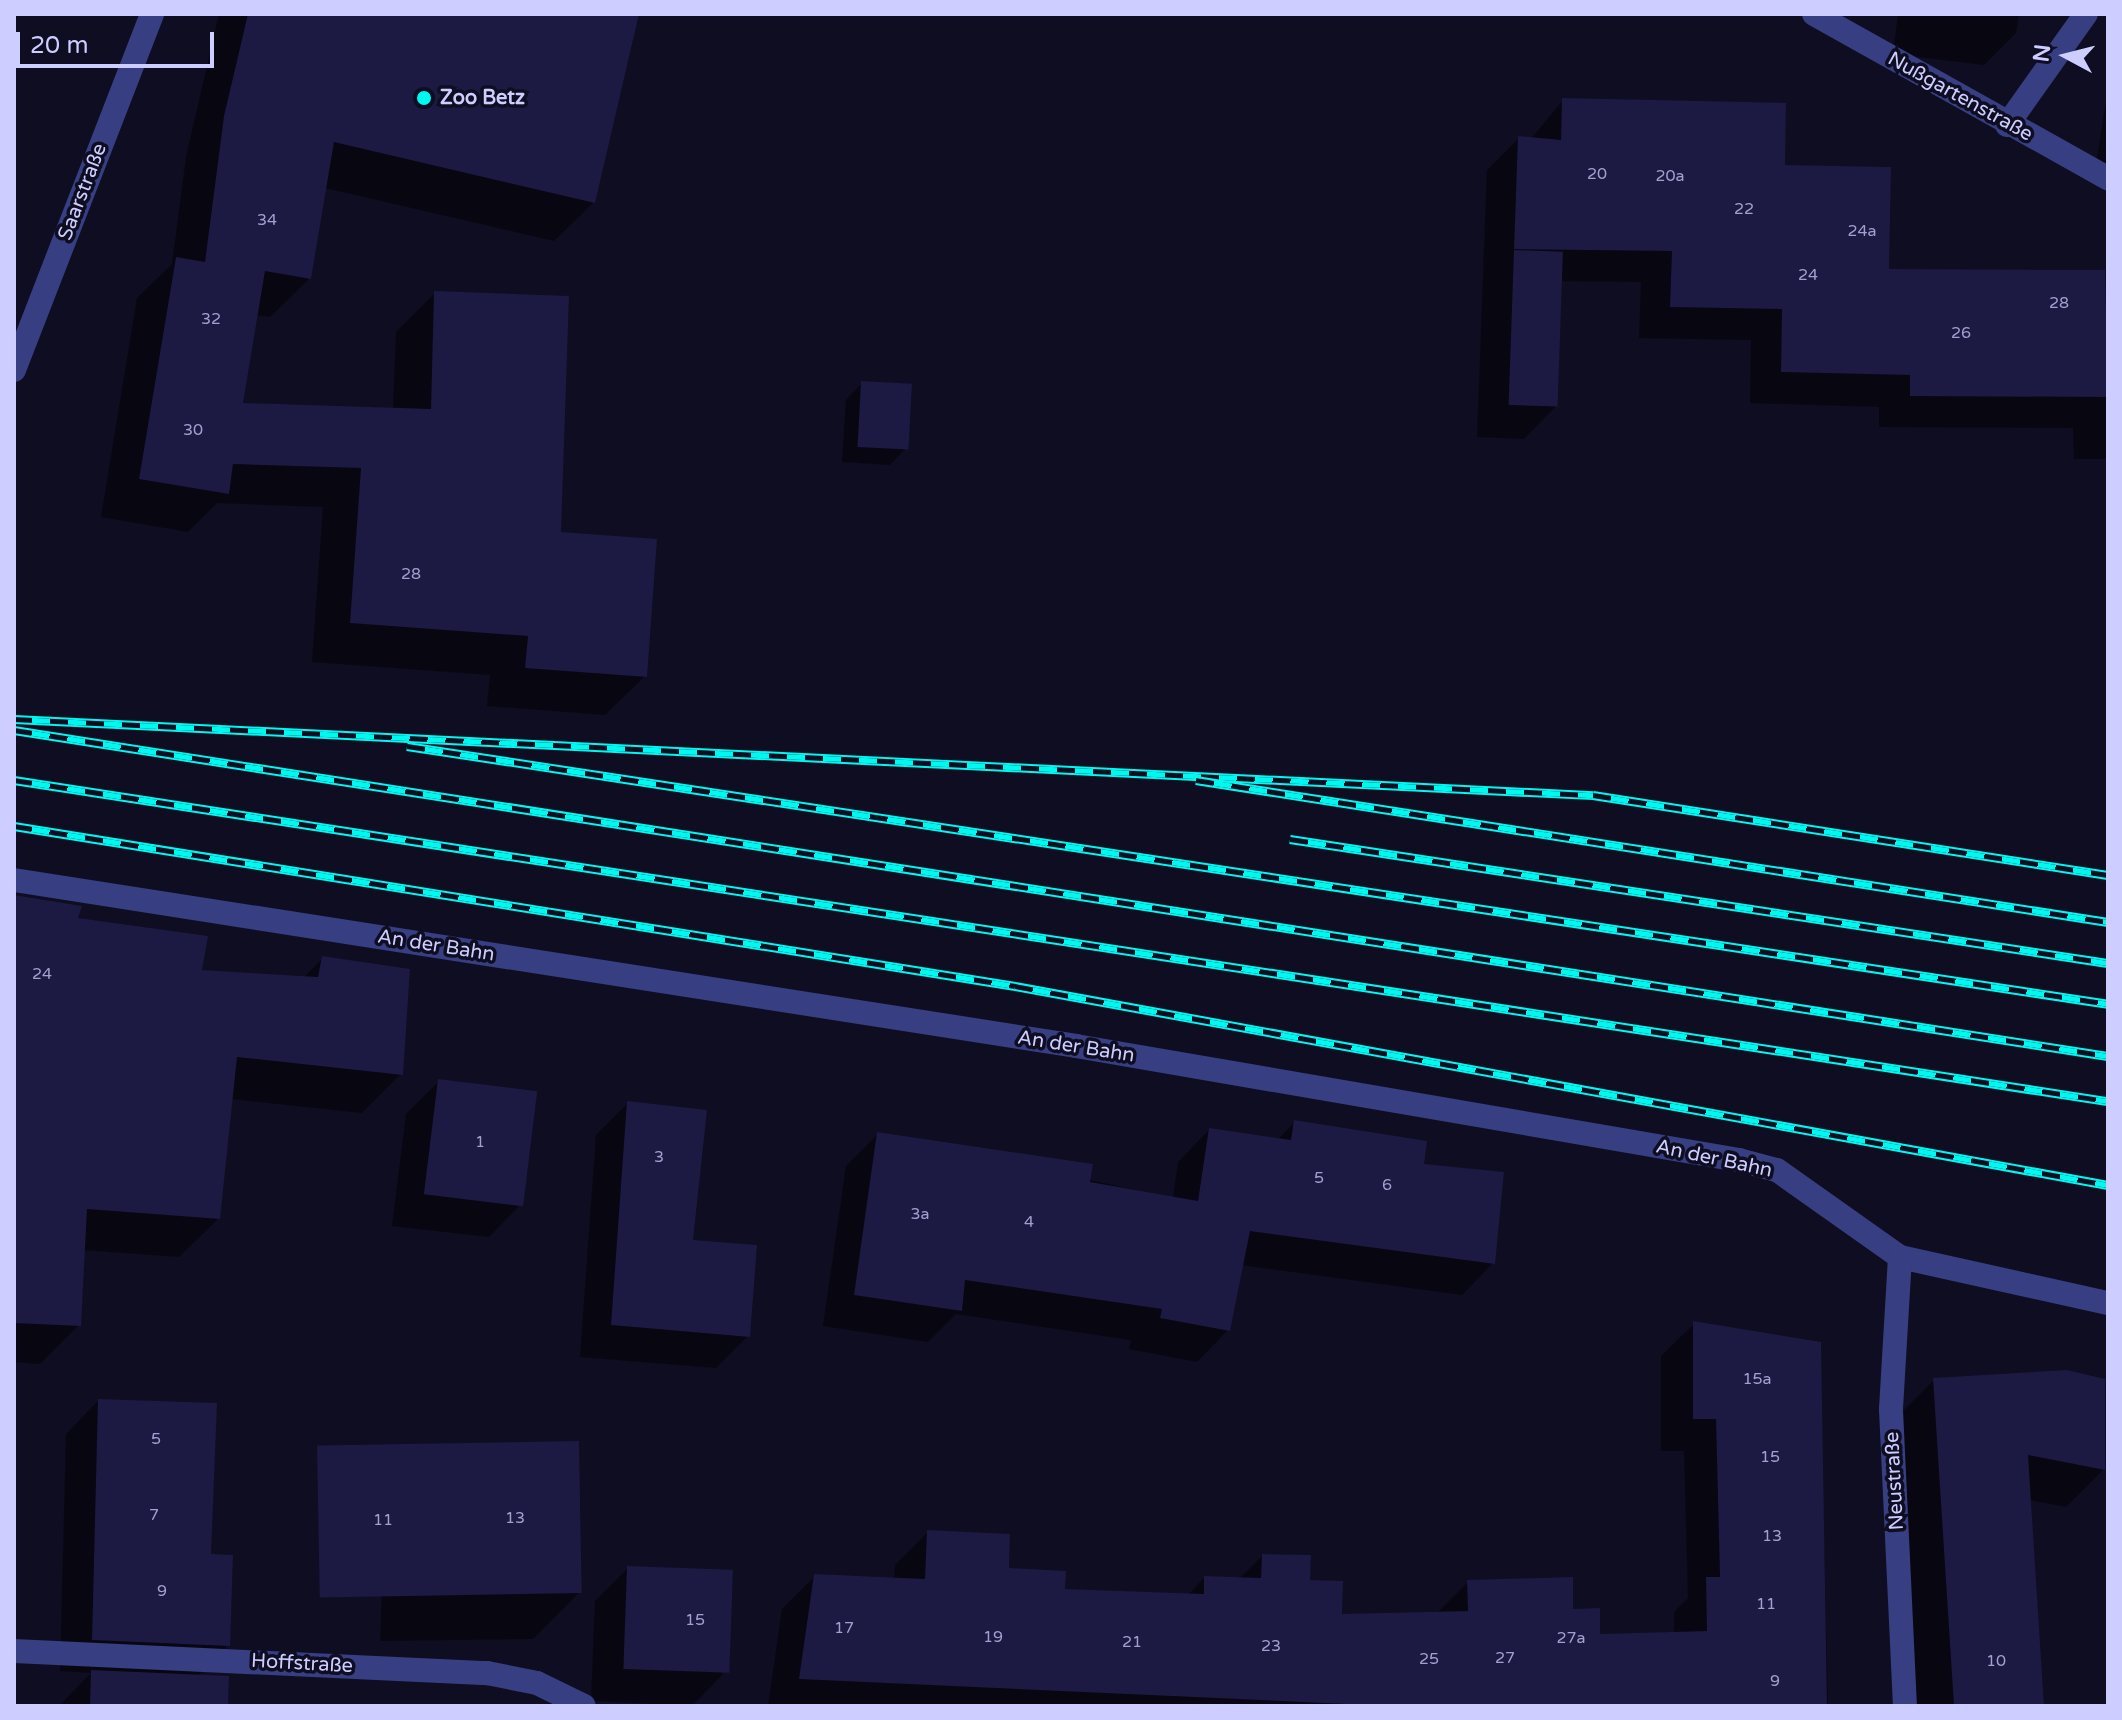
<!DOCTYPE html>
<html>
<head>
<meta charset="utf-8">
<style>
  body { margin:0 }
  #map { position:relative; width:2122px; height:1720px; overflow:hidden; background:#0e0d21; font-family:"Varela Round",sans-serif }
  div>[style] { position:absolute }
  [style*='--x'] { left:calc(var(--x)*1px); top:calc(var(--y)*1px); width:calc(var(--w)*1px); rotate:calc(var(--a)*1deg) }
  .shadow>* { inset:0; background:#0007 }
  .building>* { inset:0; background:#1c1943; transform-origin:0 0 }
  .street>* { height:24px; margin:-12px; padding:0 12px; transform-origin:12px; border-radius:12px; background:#373e81 }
  .rail>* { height:9px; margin-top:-4.5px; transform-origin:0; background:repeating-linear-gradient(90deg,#0e0d21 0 18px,#00f8f1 0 36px); box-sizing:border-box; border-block:2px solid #00f8f1 }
  .dots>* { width:22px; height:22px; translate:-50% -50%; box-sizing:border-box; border:4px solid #0e0d21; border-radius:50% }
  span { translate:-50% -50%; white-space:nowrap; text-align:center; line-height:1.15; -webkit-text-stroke:7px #0e0d21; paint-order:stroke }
  .number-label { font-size:16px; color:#a1a1d0 }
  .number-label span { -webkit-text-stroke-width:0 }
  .street-label { font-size:20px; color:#cdceff }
  .poi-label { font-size:20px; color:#cdceff; font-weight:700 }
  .left { translate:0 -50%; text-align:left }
  .frame { position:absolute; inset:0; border:16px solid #cdceff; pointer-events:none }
  .north { position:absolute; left:2026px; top:16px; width:80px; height:80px; -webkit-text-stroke:6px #0e0d21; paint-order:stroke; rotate:277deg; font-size:22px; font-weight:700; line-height:32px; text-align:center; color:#cdceff }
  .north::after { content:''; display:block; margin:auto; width:28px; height:36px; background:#cdceff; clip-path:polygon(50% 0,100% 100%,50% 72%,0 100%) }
  .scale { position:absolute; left:16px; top:32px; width:198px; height:36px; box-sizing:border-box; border:4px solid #cdceff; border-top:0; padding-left:10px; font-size:24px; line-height:28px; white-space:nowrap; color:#cdceff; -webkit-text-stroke:6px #0e0d21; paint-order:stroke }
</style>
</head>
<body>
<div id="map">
  <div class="shadow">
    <div style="clip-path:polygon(219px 14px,637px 14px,594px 202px,554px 241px,325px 188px,310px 278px,270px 317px,256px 315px,241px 405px,393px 410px,396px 332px,435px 293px,559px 534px,645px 676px,605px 715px,487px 706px,490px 675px,312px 662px,323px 507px,217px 503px,188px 532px,101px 517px,137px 298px,172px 264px,186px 157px)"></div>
    <div style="clip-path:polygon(1898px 14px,2019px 14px,2016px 33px,1984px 65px,1893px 54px)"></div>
    <div style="clip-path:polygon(2108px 88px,2108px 167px,2096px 165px)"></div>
    <div style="clip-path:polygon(1563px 100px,1783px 167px,1887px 271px,2108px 312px,2108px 544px,2107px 459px,2074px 459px,2073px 428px,1879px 427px,1879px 407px,1750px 403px,1751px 340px,1639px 338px,1641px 282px,1560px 281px,1556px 406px,1524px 439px,1477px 437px,1487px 170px,1519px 138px,1531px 139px)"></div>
    <div style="clip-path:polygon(862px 383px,906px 448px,890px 465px,842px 462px,846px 400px)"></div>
    <div style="clip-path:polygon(14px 895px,200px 972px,303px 978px,323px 958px,401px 1074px,362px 1113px,231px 1099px,219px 1218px,179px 1257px,83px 1250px,79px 1325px,40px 1364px,14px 1362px)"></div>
    <div style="clip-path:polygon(439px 1081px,521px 1204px,489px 1237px,392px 1226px,406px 1114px)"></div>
    <div style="clip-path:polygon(628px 1103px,691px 1242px,748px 1336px,716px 1368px,580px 1357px,596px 1135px)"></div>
    <div style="clip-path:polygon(1294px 1123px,1422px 1166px,1493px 1263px,1462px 1295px,1241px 1265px,1228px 1330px,1197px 1362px,1129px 1349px,1131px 1340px,956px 1314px,928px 1342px,823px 1326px,846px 1166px,878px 1134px,1173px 1198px,1178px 1162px,1209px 1130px,1277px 1140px)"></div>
    <div style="clip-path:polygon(1694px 1324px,1819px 1343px,1828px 1706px,768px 1706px,782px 1609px,815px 1576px,894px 1580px,895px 1565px,928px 1532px,1063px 1591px,1187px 1596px,1204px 1578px,1239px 1579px,1262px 1556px,1308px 1582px,1340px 1616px,1436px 1614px,1468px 1582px,1572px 1611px,1598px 1636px,1674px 1634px,1674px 1612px,1688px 1598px,1684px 1451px,1661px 1451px,1661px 1356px)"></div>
    <div style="clip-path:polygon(1934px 1380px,2103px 1381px,2103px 1470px,2066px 1507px,2029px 1500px,2043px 1706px,1915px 1706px,1896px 1418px)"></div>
    <div style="clip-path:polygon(98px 1401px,209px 1556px,228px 1645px,197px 1677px,226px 1706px,59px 1706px,91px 1673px,60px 1671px,66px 1434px)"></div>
    <div style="clip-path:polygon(386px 1493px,580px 1592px,533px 1639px,380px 1641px)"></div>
    <div style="clip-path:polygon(628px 1568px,723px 1674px,692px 1706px,591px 1701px,595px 1601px)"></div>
  </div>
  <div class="building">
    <div style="clip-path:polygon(248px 14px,639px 14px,595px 203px,334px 142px,311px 279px,265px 271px,243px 403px,431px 409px,434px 291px,569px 296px,561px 532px,657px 539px,647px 677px,525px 668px,528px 636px,350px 623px,361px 468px,233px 464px,229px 494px,139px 479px,176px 257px,205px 262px,224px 116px)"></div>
    <div style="clip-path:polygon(1562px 98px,1786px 103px,1785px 165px,1891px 167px,1889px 269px,2105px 270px,2108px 397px,1910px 396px,1910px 375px,1781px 372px,1782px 309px,1670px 307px,1672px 251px,1514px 249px,1518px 136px,1561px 140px)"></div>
    <div style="left:1514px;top:250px;width:49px;height:155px;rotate:2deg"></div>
    <div style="left:861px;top:381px;width:51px;height:66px;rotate:3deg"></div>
    <div style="clip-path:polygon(14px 895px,82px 906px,78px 918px,208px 936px,202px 970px,318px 977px,322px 956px,410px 969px,403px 1075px,237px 1057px,220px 1219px,87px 1209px,81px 1326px,14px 1323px)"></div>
    <div style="left:438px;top:1079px;width:100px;height:116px;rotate:7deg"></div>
    <div style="clip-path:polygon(627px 1101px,707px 1110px,693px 1240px,757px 1245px,750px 1337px,611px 1325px)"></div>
    <div style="clip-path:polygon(1294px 1120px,1427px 1141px,1424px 1164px,1504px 1172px,1495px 1264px,1250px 1231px,1230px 1331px,1160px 1318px,1162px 1309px,965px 1280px,962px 1311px,854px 1295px,877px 1132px,1093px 1164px,1090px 1182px,1198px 1201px,1209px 1128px,1291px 1140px)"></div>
    <div style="clip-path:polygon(1693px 1321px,1821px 1342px,1827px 1706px,1390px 1706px,799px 1679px,814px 1574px,925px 1579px,927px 1530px,1010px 1534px,1009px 1568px,1066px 1571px,1065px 1589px,1204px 1594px,1204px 1576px,1261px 1578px,1262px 1554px,1311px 1555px,1310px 1580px,1343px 1581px,1342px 1614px,1468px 1611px,1467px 1580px,1573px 1577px,1573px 1609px,1600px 1608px,1600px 1634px,1707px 1631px,1706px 1577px,1720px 1577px,1716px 1419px,1693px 1419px)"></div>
    <div style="clip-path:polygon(2067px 1370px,2105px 1379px,2105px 1470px,2028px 1455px,2044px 1706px,1954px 1706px,1933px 1378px)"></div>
    <div style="clip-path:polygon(98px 1399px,217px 1403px,211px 1554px,233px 1555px,230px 1646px,92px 1640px)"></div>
    <div style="left:579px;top:1441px;width:152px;height:262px;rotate:89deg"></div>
    <div style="left:627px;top:1566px;width:106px;height:103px;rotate:2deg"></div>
    <div style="clip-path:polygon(91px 1670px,229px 1676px,228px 1706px,90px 1706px)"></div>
  </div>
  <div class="street">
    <div style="--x:1814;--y:14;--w:337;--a:29.2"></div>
    <div style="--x:2007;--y:125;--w:136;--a:-54.6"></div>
    <div style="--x:14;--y:370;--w:382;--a:-68.8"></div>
    <div style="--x:14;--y:880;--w:1075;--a:8.88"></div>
    <div style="--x:1076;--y:1046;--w:673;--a:9.76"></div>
    <div style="--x:1739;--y:1160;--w:39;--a:15"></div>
    <div style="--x:1777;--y:1170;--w:151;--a:35.3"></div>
    <div style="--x:1900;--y:1257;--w:213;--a:12.5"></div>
    <div style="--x:1900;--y:1257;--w:153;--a:93.4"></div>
    <div style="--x:1891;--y:1410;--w:296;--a:87.3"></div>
    <div style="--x:14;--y:1651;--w:474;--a:2.7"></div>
    <div style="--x:487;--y:1673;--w:51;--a:11.3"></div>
    <div style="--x:537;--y:1683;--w:52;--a:26.1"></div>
  </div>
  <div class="rail">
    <div style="--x:14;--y:719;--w:1581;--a:2.76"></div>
    <div style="--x:1593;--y:795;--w:521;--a:8.83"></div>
    <div style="--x:14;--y:730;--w:2119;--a:8.85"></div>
    <div style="--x:407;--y:746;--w:1720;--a:8.62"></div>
    <div style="--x:14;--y:780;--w:2118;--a:8.72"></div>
    <div style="--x:1196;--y:780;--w:923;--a:8.85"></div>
    <div style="--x:14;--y:826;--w:1014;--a:9.08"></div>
    <div style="--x:1015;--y:986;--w:1111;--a:10.32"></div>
    <div style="--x:1290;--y:839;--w:827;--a:8.62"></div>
  </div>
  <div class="dots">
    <div style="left:424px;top:98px;background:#00f8f1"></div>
  </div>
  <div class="number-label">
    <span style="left:1597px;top:174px">20</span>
    <span style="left:1670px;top:176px">20a</span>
    <span style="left:1744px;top:209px">22</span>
    <span style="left:267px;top:220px">34</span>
    <span style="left:1862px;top:231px">24a</span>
    <span style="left:1808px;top:275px">24</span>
    <span style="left:2059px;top:303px">28</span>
    <span style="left:211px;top:319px">32</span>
    <span style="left:1961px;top:333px">26</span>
    <span style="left:193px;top:430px">30</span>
    <span style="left:411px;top:574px">28</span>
    <span style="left:42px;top:974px">24</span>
    <span style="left:480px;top:1142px">1</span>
    <span style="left:659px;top:1157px">3</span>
    <span style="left:1319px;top:1178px">5</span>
    <span style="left:1387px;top:1185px">6</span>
    <span style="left:920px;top:1214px">3a</span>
    <span style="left:1029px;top:1222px">4</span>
    <span style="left:1757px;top:1379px">15a</span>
    <span style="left:156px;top:1439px">5</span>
    <span style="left:1770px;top:1457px">15</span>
    <span style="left:154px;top:1515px">7</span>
    <span style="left:515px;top:1518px">13</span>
    <span style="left:383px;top:1520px">11</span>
    <span style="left:1772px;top:1536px">13</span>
    <span style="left:162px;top:1591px">9</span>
    <span style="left:1766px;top:1604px">11</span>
    <span style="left:695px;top:1620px">15</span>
    <span style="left:844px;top:1628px">17</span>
    <span style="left:993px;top:1637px">19</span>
    <span style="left:1571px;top:1638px">27a</span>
    <span style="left:1132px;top:1642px">21</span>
    <span style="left:1271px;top:1646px">23</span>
    <span style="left:1505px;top:1658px">27</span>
    <span style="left:1429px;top:1659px">25</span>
    <span style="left:1996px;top:1661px">10</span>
    <span style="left:1775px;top:1681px">9</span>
  </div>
  <div class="street-label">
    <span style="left:1960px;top:97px;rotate:29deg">Nußgartenstraße</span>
    <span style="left:83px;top:192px;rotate:-69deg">Saarstraße</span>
    <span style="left:436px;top:946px;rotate:9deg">An der Bahn</span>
    <span style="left:1076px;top:1047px;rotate:9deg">An der Bahn</span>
    <span style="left:1714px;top:1159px;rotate:12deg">An der Bahn</span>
    <span style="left:1895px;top:1481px;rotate:-93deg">Neustraße</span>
    <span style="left:302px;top:1664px;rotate:3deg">Hoffstraße</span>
  </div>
  <div class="poi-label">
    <span class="left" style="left:440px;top:98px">Zoo Betz</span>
  </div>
  <div class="frame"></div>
  <div class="north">N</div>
  <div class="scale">20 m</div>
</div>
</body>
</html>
